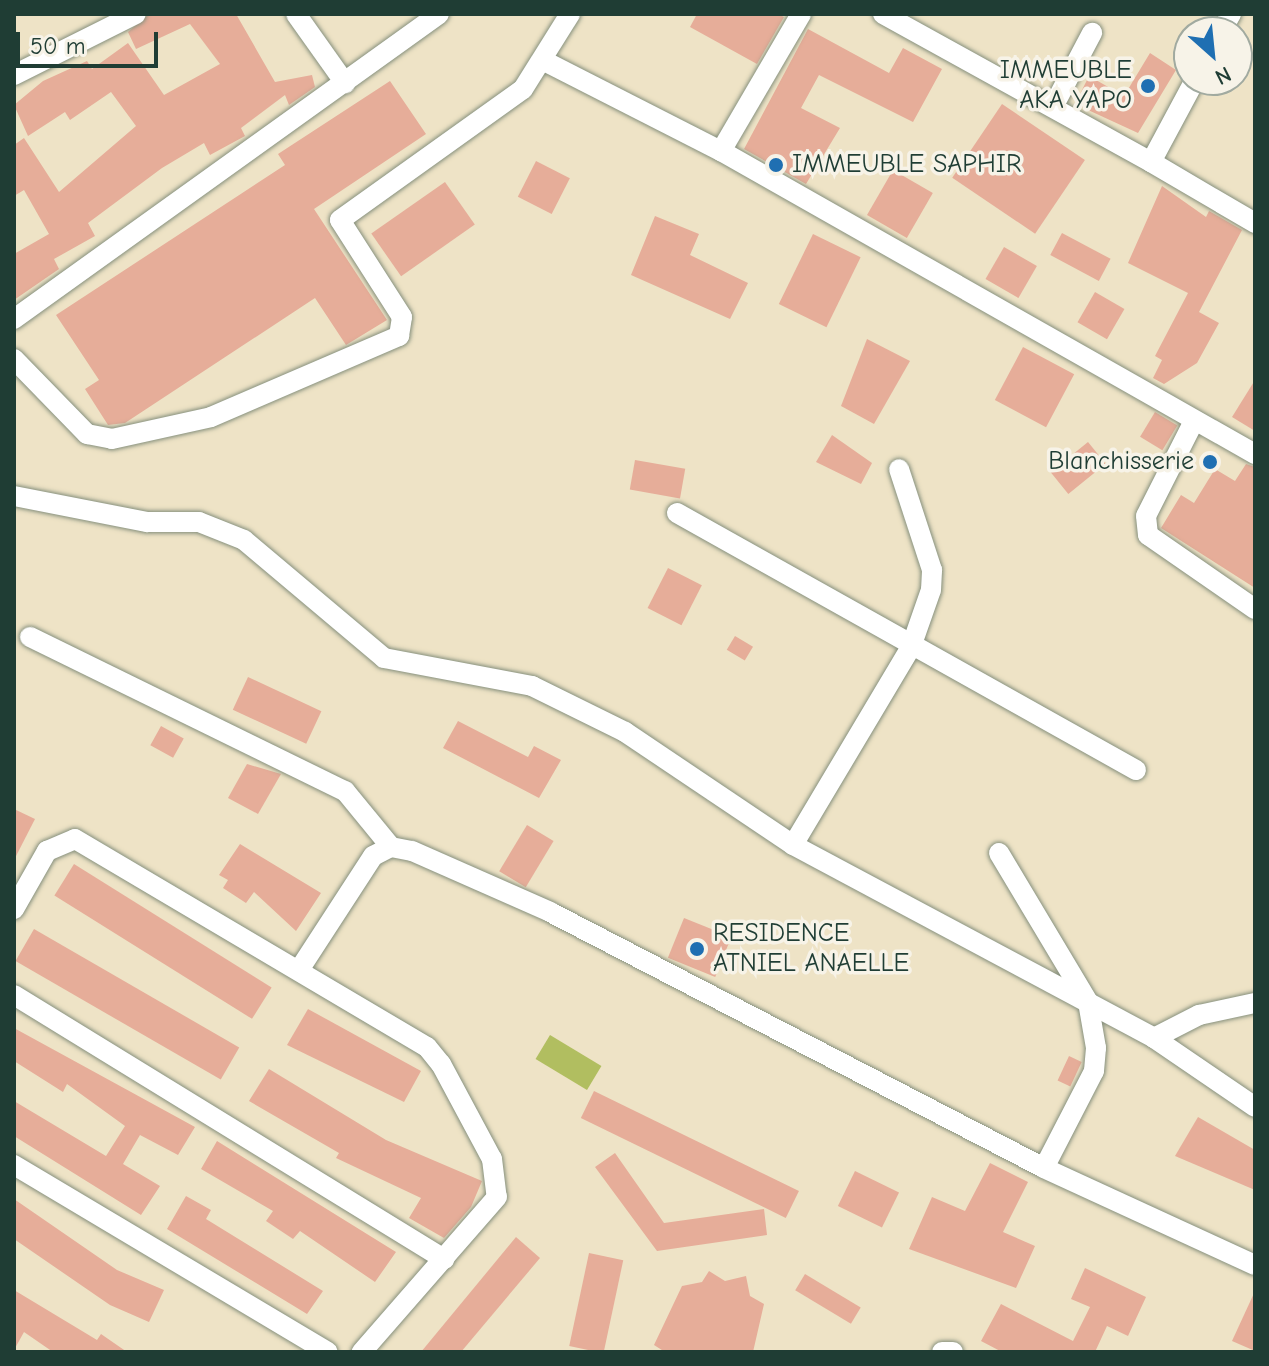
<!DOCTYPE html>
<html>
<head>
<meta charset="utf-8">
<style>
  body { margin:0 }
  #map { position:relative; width:1269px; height:1366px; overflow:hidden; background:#eee3c6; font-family:"Comic Neue",sans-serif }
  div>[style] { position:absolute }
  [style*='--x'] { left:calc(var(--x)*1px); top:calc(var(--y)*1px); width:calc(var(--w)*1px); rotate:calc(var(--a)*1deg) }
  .green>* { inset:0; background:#b1be60; transform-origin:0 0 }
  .building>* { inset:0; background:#e6ad99; transform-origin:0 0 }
  .roads { filter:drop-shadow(0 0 2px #86907d) drop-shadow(0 0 2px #86907d) }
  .minor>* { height:20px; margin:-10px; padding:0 10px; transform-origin:10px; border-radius:10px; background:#fff }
  .dots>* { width:22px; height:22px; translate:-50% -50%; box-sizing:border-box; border:4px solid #f7f3e8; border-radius:50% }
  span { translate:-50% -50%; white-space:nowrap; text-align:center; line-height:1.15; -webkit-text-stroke:7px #f7f3e8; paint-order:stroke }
  .poi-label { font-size:26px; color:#1f3d34 }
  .right { translate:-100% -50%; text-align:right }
  .left { translate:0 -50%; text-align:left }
  .frame { position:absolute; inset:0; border:16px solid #1f3d34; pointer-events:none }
  .north { position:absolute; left:1173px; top:16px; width:80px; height:80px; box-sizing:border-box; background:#f7f3e8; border:2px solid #a1aaa0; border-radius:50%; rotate:153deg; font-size:22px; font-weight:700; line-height:32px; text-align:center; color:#1f3d34 }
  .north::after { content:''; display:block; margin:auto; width:28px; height:36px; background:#1f6fb2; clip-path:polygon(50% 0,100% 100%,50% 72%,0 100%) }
  .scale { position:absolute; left:16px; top:32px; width:142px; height:36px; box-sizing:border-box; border:4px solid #1f3d34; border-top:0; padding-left:10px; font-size:24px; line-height:28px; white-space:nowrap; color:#1f3d34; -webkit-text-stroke:6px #f7f3e8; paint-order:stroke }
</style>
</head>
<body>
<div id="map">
  <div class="green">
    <div style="left:550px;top:1035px;width:60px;height:28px;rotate:31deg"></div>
  </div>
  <div class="building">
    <div style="clip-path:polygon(149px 14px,236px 14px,275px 82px,312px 75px,315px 87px,289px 105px,285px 95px,241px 128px,245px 136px,210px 155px,204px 143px,162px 168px,88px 223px,95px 236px,54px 259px,59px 269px,14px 300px,14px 254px,49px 234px,24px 190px,14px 196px,14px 145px,24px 138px,59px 192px,136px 126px,111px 92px,70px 120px,65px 112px,28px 136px,14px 105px,43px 81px,87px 61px,92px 69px,128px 43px,164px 95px,220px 64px,190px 24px,136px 49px,128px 32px)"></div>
    <div style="clip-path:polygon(697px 14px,778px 14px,784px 17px,757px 64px,690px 27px)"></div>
    <div style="clip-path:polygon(808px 29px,889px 73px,903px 48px,942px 69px,913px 122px,819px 75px,801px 108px,840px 128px,806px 184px,744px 149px)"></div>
    <div style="clip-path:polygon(1150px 53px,1176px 70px,1138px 133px,1075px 104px,1089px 76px,1124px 96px)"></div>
    <div style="clip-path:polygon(390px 81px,426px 134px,314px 209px,387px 320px,346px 345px,315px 298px,125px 423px,108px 425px,85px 389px,99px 380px,56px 315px,285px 165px,278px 154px)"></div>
    <div style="left:1002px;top:104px;width:100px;height:89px;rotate:34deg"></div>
    <div style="left:536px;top:161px;width:38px;height:40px;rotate:27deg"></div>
    <div style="left:893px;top:170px;width:46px;height:52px;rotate:30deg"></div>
    <div style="left:445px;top:182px;width:52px;height:90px;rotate:55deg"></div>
    <div style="clip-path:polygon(1162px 186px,1206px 217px,1209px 211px,1242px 230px,1199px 312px,1219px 323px,1197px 363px,1164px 384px,1153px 378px,1162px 360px,1155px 356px,1188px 293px,1128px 263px)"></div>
    <div style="clip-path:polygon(655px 216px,699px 234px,690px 255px,748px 283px,730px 319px,631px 275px)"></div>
    <div style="left:1062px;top:233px;width:55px;height:25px;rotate:28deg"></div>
    <div style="left:813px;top:234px;width:53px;height:78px;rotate:26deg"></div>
    <div style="left:1004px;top:247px;width:38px;height:37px;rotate:30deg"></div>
    <div style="left:1095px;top:292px;width:34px;height:35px;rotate:30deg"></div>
    <div style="clip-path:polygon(867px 339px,910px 361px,874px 424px,841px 406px)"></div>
    <div style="left:1023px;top:347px;width:58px;height:60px;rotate:28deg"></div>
    <div style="clip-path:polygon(1255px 380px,1255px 431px,1232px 417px)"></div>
    <div style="left:1155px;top:412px;width:26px;height:29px;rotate:31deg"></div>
    <div style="clip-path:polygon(832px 435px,872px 463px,861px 484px,816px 462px)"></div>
    <div style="left:1088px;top:442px;width:28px;height:48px;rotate:51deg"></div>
    <div style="left:635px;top:460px;width:51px;height:30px;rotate:10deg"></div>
    <div style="clip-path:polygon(1246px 464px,1255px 467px,1255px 588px,1161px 528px,1181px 495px,1194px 503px,1215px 469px,1235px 481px)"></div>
    <div style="left:668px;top:568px;width:38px;height:45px;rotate:27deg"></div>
    <div style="left:735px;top:636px;width:21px;height:16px;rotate:31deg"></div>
    <div style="left:248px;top:677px;width:81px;height:36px;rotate:25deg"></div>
    <div style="clip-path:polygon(458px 721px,528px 757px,534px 746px,561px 760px,539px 798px,443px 748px)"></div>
    <div style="left:161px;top:726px;width:26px;height:22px;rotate:29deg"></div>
    <div style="clip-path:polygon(247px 764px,281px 774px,258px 814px,228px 798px)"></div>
    <div style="clip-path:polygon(14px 809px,35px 819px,14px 860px)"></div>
    <div style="left:527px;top:825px;width:31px;height:54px;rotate:31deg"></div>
    <div style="clip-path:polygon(240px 844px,321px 893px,296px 931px,254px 892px,246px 903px,223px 888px,228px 880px,219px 875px)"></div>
    <div style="left:74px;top:864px;width:233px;height:37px;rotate:32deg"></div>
    <div style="left:684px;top:918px;width:51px;height:43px;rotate:22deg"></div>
    <div style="left:34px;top:929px;width:237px;height:37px;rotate:30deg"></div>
    <div style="clip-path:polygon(308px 1009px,421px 1071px,404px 1102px,287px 1045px)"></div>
    <div style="clip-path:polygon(14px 1028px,195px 1127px,178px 1155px,140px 1135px,123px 1164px,160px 1186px,141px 1215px,14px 1136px,14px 1101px,106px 1156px,125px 1126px,67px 1084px,63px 1092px,14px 1061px)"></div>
    <div style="left:1069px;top:1056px;width:14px;height:27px;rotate:25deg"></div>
    <div style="clip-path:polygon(269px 1069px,386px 1140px,482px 1181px,471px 1207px,444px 1238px,409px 1218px,421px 1198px,336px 1158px,339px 1153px,249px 1101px)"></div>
    <div style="left:594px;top:1091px;width:228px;height:30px;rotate:26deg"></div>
    <div style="clip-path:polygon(1198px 1117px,1255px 1150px,1255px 1190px,1175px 1156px)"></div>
    <div style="clip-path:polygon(217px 1141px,396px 1252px,375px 1282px,300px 1231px,293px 1239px,266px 1221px,273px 1211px,201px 1169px)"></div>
    <div style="clip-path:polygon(615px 1153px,664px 1223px,764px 1209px,767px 1235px,657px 1251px,595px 1167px)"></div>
    <div style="clip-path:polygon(990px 1163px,1028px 1182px,1003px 1232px,1035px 1246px,1016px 1288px,909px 1249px,932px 1197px,965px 1211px)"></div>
    <div style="left:855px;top:1171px;width:49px;height:39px;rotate:26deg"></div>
    <div style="clip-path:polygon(186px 1196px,211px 1210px,206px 1219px,323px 1291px,307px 1314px,167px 1229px)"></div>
    <div style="clip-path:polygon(14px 1199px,117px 1270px,164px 1290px,149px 1322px,110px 1305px,14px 1239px)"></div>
    <div style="clip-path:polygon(516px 1237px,540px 1258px,461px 1352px,421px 1352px)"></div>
    <div style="left:589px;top:1253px;width:35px;height:95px;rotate:12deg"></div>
    <div style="clip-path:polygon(1085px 1268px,1146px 1297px,1128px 1336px,1107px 1326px,1095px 1352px,1002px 1352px,981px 1341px,1001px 1304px,1073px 1341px,1090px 1307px,1071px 1299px)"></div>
    <div style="clip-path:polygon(709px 1271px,725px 1281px,746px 1276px,750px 1296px,764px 1304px,753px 1352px,665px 1352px,654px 1345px,682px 1286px,702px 1282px)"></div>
    <div style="left:805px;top:1274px;width:65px;height:19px;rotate:31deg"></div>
    <div style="clip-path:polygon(14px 1290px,97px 1340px,101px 1334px,127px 1352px,53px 1352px,24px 1332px,14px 1350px)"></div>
    <div style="clip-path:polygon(1255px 1291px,1255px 1351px,1232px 1341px)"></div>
  </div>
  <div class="roads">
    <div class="minor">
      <div style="--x:296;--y:14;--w:85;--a:54.6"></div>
      <div style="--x:883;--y:14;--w:306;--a:28.9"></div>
      <div style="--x:1151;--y:162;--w:93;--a:-61.8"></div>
      <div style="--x:1221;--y:32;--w:21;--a:-61"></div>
      <div style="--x:544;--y:61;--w:199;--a:27"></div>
      <div style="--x:721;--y:151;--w:614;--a:29.57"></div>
      <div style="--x:14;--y:75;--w:136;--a:-26.6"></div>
      <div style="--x:1053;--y:107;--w:84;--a:-62.2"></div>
      <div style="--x:721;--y:151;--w:159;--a:-59.7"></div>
      <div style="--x:1151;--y:162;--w:121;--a:30.4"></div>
      <div style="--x:14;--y:319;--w:523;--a:-35.67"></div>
      <div style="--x:14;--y:359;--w:105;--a:45.8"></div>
      <div style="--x:87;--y:434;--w:25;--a:11"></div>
      <div style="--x:112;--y:439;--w:101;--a:-12.5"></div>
      <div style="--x:211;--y:417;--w:205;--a:-23.3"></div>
      <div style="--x:399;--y:336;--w:19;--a:-81"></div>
      <div style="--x:402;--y:317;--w:115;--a:-122.6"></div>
      <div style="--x:340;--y:220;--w:225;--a:-35.6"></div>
      <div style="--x:523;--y:89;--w:89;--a:-57.9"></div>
      <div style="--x:1194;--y:421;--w:106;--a:116.8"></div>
      <div style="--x:1146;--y:516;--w:19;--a:84"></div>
      <div style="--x:1148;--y:535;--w:130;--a:34.7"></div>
      <div style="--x:14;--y:496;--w:136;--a:11.1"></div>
      <div style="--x:147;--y:522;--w:52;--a:0"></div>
      <div style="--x:199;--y:522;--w:48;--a:21.8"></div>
      <div style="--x:244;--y:540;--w:183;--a:40.1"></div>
      <div style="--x:384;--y:658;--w:151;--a:10.7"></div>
      <div style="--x:532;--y:686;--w:104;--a:26.3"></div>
      <div style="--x:625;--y:732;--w:202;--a:33.9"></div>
      <div style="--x:793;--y:845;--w:409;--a:28.1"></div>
      <div style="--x:1154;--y:1038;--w:122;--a:34.3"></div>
      <div style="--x:677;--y:513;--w:526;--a:29.25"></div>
      <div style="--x:30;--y:637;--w:351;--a:26.1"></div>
      <div style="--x:345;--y:791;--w:72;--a:50.6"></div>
      <div style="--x:793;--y:845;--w:230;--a:-59.2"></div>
      <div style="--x:911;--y:647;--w:60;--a:-70.7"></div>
      <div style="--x:931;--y:590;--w:20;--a:-87"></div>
      <div style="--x:932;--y:570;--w:106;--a:-108.1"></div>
      <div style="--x:999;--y:853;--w:174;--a:59.1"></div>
      <div style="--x:1088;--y:1002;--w:47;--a:80.1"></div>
      <div style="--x:1096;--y:1048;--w:23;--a:95"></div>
      <div style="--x:1094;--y:1071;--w:109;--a:117.3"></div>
      <div style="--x:14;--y:909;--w:67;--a:-60.4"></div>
      <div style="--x:47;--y:851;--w:30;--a:-23"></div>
      <div style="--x:75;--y:839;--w:409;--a:30.6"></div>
      <div style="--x:427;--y:1047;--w:22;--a:51"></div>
      <div style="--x:441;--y:1064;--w:108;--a:61.8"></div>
      <div style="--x:492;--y:1159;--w:38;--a:83"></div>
      <div style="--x:497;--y:1197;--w:206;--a:131.1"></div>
      <div style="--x:299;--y:970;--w:136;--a:-57"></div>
      <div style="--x:373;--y:856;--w:20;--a:-27"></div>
      <div style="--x:391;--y:847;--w:21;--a:11"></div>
      <div style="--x:412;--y:851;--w:151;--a:23.8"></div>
      <div style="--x:550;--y:912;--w:556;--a:27.39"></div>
      <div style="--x:1044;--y:1168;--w:232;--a:24.7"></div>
      <div style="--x:14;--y:995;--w:505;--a:31.55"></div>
      <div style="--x:1154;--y:1038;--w:51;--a:-27.1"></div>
      <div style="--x:1199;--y:1015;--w:57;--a:-12.1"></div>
      <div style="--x:14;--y:1165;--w:365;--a:30.8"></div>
      <div style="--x:942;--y:1352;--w:11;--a:0"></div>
    </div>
  </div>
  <div class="dots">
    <div style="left:1148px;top:86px;background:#1f6fb2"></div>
    <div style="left:776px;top:165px;background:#1f6fb2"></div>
    <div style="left:1210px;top:462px;background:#1f6fb2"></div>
    <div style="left:697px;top:949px;background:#1f6fb2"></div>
  </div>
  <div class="poi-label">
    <span class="right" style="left:1132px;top:86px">IMMEUBLE<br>AKA YAPO</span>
    <span class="left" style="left:792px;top:165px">IMMEUBLE SAPHIR</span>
    <span class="right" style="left:1194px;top:462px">Blanchisserie</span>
    <span class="left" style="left:713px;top:949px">RESIDENCE<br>ATNIEL ANAELLE</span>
  </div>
  <div class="frame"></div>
  <div class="north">N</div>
  <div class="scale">50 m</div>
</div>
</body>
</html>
